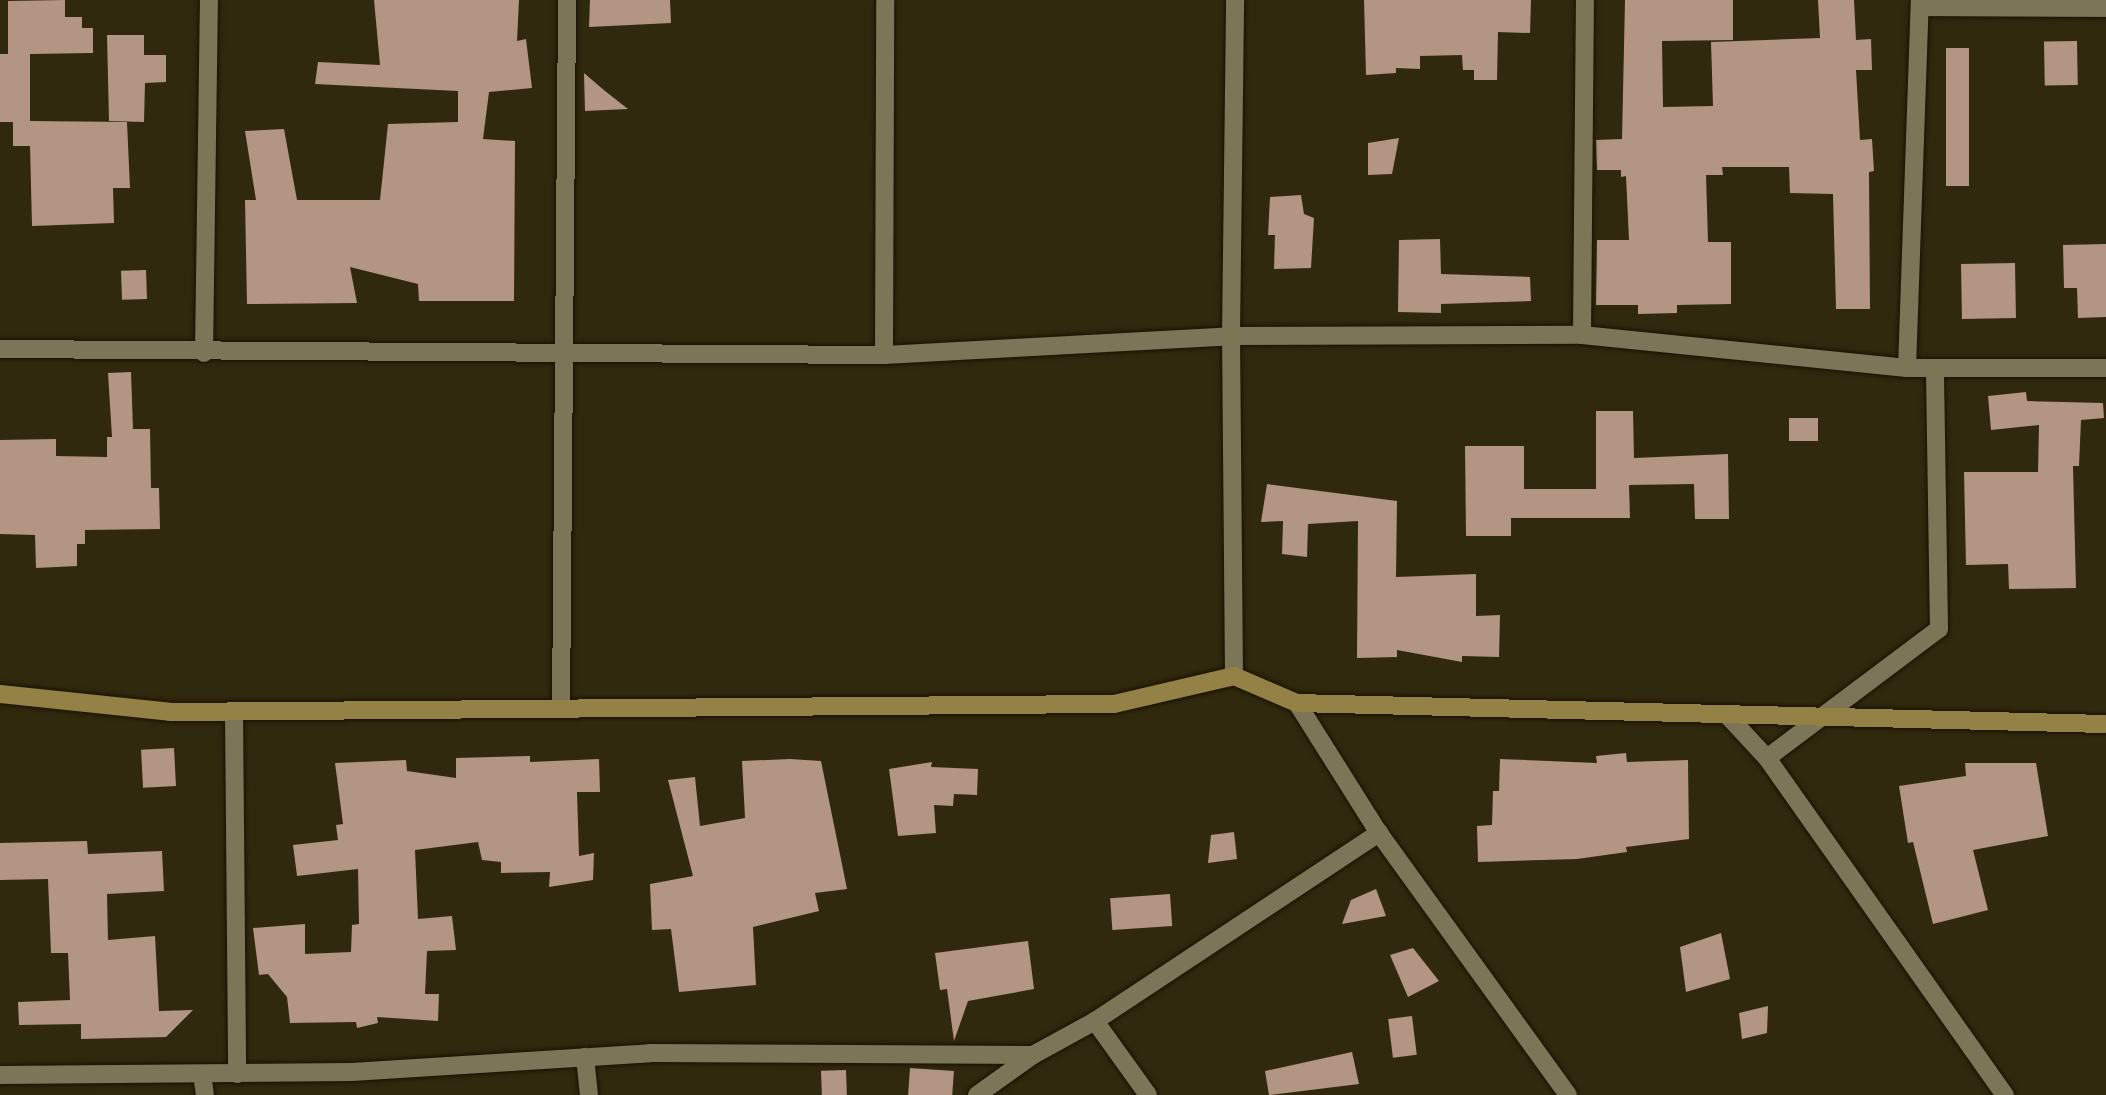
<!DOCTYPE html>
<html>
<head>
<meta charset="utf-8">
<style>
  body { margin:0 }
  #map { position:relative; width:2106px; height:1095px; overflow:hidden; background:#31290e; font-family:Cabin,sans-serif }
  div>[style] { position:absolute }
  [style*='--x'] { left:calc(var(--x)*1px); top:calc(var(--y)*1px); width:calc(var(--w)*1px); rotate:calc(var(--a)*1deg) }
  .building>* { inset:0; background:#b29583; transform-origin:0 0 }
  .roads { filter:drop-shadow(0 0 2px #191200) drop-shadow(0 0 2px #191200) }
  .street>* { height:18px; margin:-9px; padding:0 9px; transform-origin:9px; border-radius:9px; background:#7d7558 }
  .secondary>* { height:18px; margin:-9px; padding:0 9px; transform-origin:9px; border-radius:9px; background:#938146 }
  span { translate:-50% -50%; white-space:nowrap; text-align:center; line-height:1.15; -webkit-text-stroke:6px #272004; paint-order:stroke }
</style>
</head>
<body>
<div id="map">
  <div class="building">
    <div style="clip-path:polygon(65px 0,65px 17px,82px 17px,82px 28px,93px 28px,93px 53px,30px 54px,30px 121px,127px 122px,130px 188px,113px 188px,114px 223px,32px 226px,30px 146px,13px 146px,13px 122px,0 122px,0 54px,8px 54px,8px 1px)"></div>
    <div style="clip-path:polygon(374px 0,519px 0,517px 41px,526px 39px,532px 88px,489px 92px,483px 139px,515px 141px,514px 301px,419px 301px,418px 284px,350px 267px,357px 303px,247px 304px,245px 200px,256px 200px,245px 131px,284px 129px,297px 200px,380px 200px,388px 124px,458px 122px,458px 91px,315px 84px,318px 62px,380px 65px)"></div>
    <div style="clip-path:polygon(590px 0,670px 0,671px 23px,589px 27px)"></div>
    <div style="clip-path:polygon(1364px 0,1531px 0,1530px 33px,1498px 32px,1497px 80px,1474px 80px,1474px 70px,1463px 70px,1462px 55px,1420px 56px,1420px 69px,1396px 68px,1396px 73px,1366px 75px)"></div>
    <div style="clip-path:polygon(1625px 0,1733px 0,1733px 40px,1662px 41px,1663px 107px,1713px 106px,1711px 42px,1820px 38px,1818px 0,1854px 0,1856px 40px,1871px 39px,1872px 70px,1856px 70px,1860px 140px,1872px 139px,1874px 171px,1869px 172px,1870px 309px,1836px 309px,1833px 194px,1790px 193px,1789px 167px,1722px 167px,1723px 175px,1706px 175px,1708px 242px,1731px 242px,1731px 304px,1677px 305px,1677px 313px,1638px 314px,1638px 305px,1596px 305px,1597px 240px,1629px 240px,1626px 176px,1621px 177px,1621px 170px,1597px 170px,1596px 140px,1622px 139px)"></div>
    <div style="clip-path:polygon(107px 35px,144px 35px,144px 55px,166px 55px,166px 82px,145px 83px,144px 122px,109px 121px)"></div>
    <div style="left:2077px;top:41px;width:44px;height:33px;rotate:89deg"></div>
    <div style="left:1946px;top:48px;width:23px;height:138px"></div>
    <div style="clip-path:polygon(584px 73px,605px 91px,628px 109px,585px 111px)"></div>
    <div style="clip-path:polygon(1399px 138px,1392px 174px,1368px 175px,1368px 143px)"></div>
    <div style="clip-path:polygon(1301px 195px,1304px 214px,1314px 218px,1311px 268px,1274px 269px,1275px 235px,1268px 235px,1270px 197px)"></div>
    <div style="clip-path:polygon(1440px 239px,1441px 274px,1530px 277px,1531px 301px,1441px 304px,1441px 313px,1398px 312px,1399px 240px)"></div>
    <div style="clip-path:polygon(2106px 244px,2106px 317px,2078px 318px,2077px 288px,2064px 288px,2063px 245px)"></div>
    <div style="left:2015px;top:263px;width:55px;height:54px;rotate:89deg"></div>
    <div style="left:146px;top:270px;width:29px;height:25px;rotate:88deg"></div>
    <div style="clip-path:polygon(131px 372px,133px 429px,150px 429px,151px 488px,159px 488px,160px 529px,85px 530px,85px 544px,77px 544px,77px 566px,36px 568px,35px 535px,0 534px,0 440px,56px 439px,56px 456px,107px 457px,107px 437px,112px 437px,108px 373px)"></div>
    <div style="clip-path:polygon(2026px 392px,2027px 401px,2103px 403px,2104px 418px,2081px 420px,2079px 466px,2073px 466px,2076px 588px,2009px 589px,2008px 564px,1966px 565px,1964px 472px,2038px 472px,2039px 425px,1991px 430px,1988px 396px)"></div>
    <div style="clip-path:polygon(1596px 411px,1633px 411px,1634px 458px,1728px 454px,1729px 519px,1695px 519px,1694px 484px,1629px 485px,1630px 518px,1511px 518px,1511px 536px,1466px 536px,1465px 446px,1524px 446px,1524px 489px,1596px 489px)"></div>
    <div style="left:1789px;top:418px;width:29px;height:23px"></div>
    <div style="clip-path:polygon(1267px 484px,1397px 501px,1396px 577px,1476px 574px,1476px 616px,1500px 615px,1499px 657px,1462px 656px,1462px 662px,1397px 650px,1397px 657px,1357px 658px,1358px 521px,1308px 524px,1307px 557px,1282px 554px,1283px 521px,1261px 522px)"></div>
    <div style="left:174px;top:748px;width:38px;height:33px;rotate:87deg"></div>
    <div style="clip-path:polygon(1626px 753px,1627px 762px,1688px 760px,1689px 839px,1626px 847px,1627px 852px,1577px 859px,1478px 862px,1477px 826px,1492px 825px,1493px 791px,1499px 791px,1500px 759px,1597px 763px,1596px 756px)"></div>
    <div style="clip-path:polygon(530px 756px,530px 762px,599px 759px,600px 792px,577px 792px,579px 856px,594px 853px,593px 880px,549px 887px,550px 872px,501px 873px,501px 862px,482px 860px,478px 842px,415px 850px,418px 919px,452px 916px,456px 950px,427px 951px,425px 994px,439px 994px,438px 1021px,377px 1017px,378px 1023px,357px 1028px,356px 1022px,290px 1023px,287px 997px,268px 974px,259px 975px,253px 928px,305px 924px,305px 954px,351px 952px,352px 925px,359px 924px,358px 869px,297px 876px,293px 845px,338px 840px,336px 825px,343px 824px,335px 763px,406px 760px,407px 771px,456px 778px,456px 758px)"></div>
    <div style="clip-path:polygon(790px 759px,821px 761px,847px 889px,815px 893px,819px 911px,753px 927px,756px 985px,679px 992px,671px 929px,652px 930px,650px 884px,693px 876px,668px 780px,695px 777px,700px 826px,745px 818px,742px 761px)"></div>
    <div style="clip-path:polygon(932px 762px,931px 767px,978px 769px,977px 795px,954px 794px,953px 806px,934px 805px,936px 833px,898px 836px,889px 769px)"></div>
    <div style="clip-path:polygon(1965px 763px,2036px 763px,2048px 836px,1973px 850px,1988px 910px,1933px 924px,1913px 842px,1908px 843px,1899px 786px,1966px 776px)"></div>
    <div style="clip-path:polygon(1234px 832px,1237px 859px,1208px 863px,1211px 835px)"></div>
    <div style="clip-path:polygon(87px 841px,88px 854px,162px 851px,164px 891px,107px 894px,108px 940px,155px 936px,159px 1011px,193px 1010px,166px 1037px,81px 1039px,81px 1024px,19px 1025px,18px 1002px,70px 1000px,68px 953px,51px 953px,48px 879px,0 880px,0 843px)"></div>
    <div style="clip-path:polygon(1376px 889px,1386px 916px,1342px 924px,1351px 900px)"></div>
    <div style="left:1170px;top:894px;width:32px;height:60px;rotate:86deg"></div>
    <div style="clip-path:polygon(1721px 933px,1730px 979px,1686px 992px,1680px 947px)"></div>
    <div style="clip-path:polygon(1028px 941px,1034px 989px,968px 1001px,954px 1041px,947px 989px,940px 990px,935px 953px)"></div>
    <div style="clip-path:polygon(1413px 948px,1439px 981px,1408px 997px,1390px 955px)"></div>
    <div style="clip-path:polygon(1768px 1006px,1767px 1033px,1742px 1039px,1739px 1013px)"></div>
    <div style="left:1412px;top:1016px;width:39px;height:24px;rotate:83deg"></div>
    <div style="clip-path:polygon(1352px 1052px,1359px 1084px,1269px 1095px,1265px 1071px)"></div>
    <div style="left:910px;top:1068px;width:44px;height:27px;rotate:4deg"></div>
    <div style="left:846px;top:1070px;width:25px;height:25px;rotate:88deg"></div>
  </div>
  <div class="roads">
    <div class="street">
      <div style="--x:1920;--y:7;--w:186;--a:0.3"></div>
      <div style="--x:1582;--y:335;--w:335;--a:-89.5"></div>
      <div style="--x:0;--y:349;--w:884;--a:0.39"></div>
      <div style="--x:884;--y:355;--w:348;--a:-3.1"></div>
      <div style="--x:1231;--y:336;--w:351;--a:-0.2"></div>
      <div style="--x:1582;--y:335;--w:327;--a:5.8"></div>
      <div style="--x:1907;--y:368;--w:199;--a:0"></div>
      <div style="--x:204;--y:353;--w:353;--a:-89.2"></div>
      <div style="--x:884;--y:355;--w:355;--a:-89.8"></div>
      <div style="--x:1907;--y:368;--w:368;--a:-88"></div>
      <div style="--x:1234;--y:676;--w:340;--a:-90.5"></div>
      <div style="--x:1231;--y:336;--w:336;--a:-89.3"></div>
      <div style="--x:1297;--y:703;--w:154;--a:57.8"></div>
      <div style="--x:1379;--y:833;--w:323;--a:54.2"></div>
      <div style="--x:561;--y:708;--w:708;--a:-89.51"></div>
      <div style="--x:234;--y:711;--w:363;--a:89.5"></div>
      <div style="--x:1727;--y:715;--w:59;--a:47.1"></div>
      <div style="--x:1767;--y:758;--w:413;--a:54.8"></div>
      <div style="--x:1767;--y:758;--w:215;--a:-36.9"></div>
      <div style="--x:1939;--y:629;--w:261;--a:-90.9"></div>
      <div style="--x:1095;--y:1021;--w:91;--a:54.4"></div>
      <div style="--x:585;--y:1057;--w:38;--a:84"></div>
      <div style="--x:202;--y:1074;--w:21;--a:82"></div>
      <div style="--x:0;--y:1075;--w:352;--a:-0.5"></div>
      <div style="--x:352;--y:1072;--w:299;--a:-3.6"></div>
      <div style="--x:650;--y:1053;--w:383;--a:0.3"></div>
      <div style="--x:977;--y:1095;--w:69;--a:-35.5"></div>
      <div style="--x:1033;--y:1055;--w:71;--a:-28.7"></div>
      <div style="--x:1095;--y:1021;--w:341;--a:-33.5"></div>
    </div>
    <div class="secondary">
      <div style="--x:0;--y:694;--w:171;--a:6"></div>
      <div style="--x:170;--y:712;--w:944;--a:-0.49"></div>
      <div style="--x:1114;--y:704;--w:123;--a:-13.1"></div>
      <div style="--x:1234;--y:676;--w:69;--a:23.2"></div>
      <div style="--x:1297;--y:703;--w:809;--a:1.49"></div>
    </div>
  </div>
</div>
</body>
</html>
